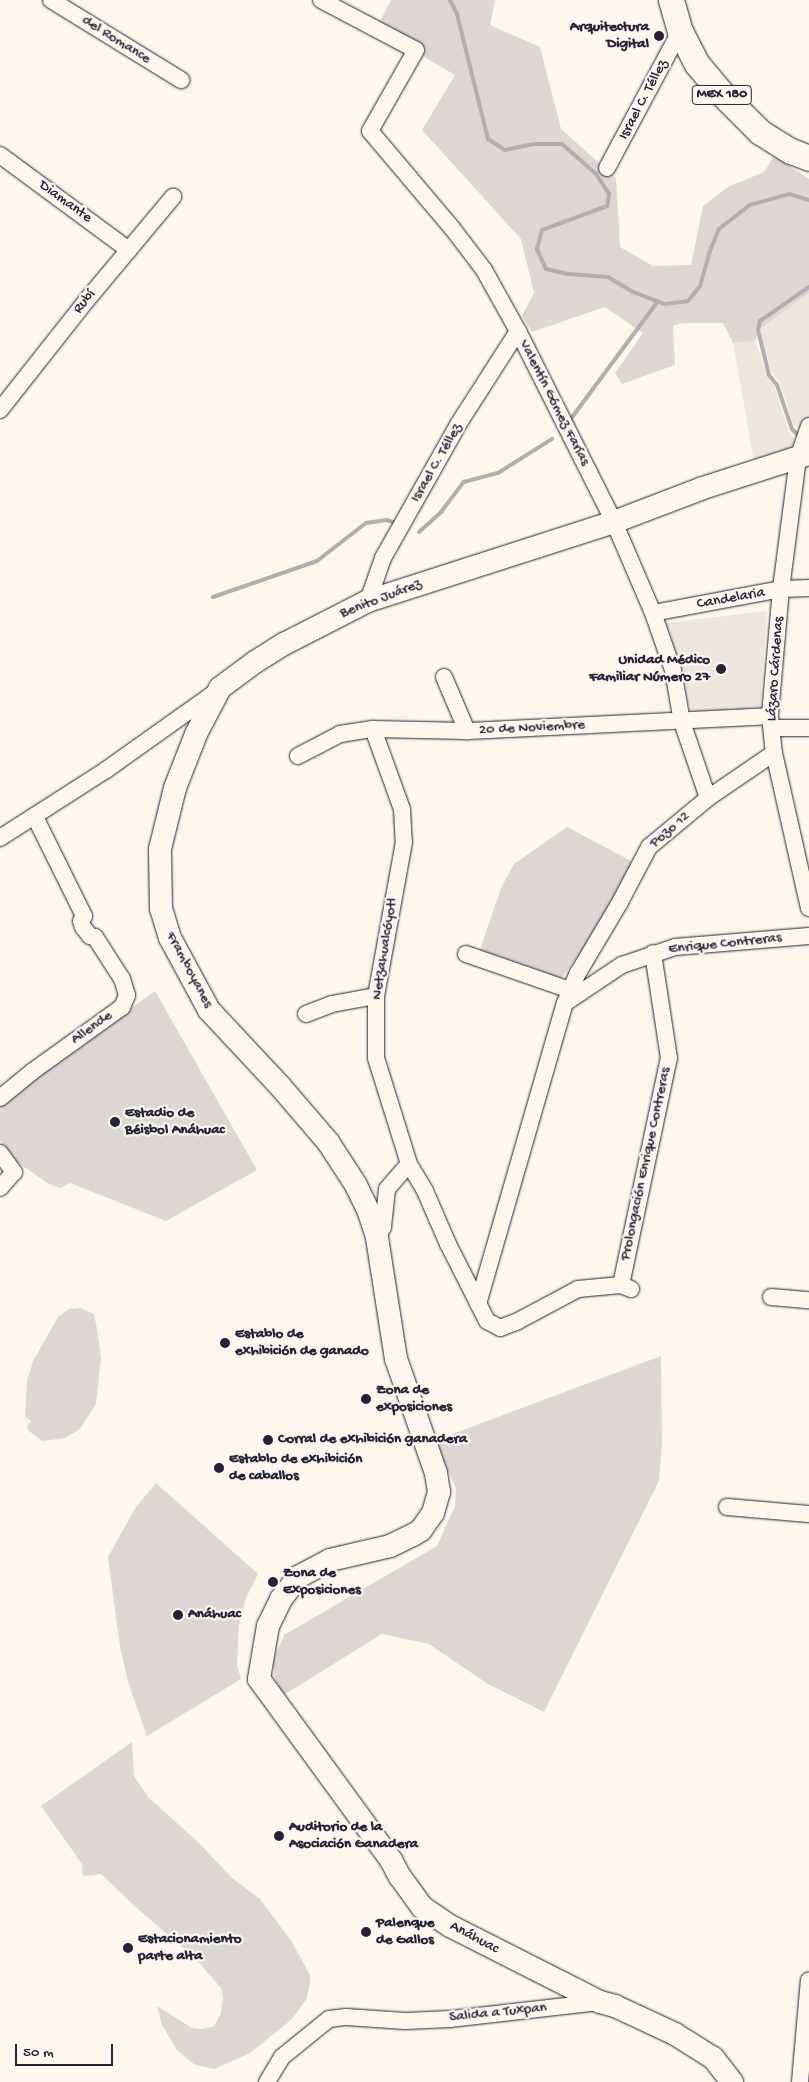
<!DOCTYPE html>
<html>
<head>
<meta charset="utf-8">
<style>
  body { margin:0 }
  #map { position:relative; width:809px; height:2082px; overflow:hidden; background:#fbf7ec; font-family:"Gochi Hand",sans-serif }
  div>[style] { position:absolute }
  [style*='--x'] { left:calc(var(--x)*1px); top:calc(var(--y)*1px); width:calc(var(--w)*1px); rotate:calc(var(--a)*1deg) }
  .built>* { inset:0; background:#ebe7df }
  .green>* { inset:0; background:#dbd8d3 }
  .stream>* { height:4px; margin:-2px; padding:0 2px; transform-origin:2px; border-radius:2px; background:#b1aeb0 }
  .roads { filter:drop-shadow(0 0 1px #22223b) drop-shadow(0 0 1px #22223b) }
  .street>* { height:16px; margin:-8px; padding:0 8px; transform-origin:8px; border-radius:8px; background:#fbf7ec }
  .secondary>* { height:22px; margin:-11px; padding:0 11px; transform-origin:11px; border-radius:11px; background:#fbf7ec }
  .primary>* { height:25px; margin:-12.5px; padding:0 12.5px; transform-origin:12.5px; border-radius:12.5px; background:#fbf7ec }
  .dots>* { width:14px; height:14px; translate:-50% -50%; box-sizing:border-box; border:2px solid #fbf7ec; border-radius:50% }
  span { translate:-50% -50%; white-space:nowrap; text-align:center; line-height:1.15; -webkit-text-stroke:4.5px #fbf7ec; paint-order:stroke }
  .shield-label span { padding:1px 4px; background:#fbf7ec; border:1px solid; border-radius:4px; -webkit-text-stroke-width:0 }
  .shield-label { font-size:14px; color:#22223b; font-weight:700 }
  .poi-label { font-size:15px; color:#22223b; font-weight:700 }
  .right { translate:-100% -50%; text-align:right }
  .left { translate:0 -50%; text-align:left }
  .street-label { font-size:15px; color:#22223b }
  .scale { position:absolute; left:15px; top:2044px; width:98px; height:22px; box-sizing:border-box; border:2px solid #22223b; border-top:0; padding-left:6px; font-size:15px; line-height:18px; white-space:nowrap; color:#22223b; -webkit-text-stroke:4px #fbf7ec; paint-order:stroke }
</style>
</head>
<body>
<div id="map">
  <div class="built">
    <div style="clip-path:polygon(809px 293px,809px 420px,806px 431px,794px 426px,780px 383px,771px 371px,760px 329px)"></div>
    <div style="clip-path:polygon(755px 341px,768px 378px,774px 386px,789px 433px,800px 445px,754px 461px,733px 343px)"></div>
    <div style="clip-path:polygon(767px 611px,760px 714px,692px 717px,666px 623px)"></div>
  </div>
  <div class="green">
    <div style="clip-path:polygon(391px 0,495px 0,490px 25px,540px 47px,561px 129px,616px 178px,620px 247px,653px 266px,691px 265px,703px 206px,728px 187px,764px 172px,774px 156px,809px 179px,809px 293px,760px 329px,755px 341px,733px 343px,723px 323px,682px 323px,673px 326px,675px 365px,622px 384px,615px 373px,643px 333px,605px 307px,532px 332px,522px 316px,534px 293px,521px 239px,422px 130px,455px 75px,426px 58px,379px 23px)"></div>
    <div style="clip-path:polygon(567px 827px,633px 862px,613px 912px,561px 978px,480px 950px,501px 888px,514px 864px)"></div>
    <div style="clip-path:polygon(155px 991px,257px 1170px,166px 1221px,70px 1183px,60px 1188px,49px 1184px,17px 1162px,0 1141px,0 1103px)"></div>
    <div style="clip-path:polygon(81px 1308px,94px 1314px,97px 1329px,101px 1358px,96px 1404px,80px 1429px,65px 1438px,42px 1441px,29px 1431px,27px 1426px,31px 1421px,25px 1417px,27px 1381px,33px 1361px,58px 1317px,69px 1309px)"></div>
    <div style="clip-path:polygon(661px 1356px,662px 1444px,659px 1481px,544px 1712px,488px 1684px,429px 1644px,382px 1634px,282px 1696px,275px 1679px,273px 1661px,284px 1635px,437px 1546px,455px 1506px,456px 1488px,434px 1441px)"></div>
    <div style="clip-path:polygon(156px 1483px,258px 1574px,246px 1598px,239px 1625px,237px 1665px,241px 1679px,147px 1736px,129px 1685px,120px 1647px,108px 1557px,136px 1507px)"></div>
    <div style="clip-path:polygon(132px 1742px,134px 1776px,148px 1797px,198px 1842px,232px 1878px,260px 1899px,292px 1942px,310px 1975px,310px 1984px,306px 2000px,291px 2020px,250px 2053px,215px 2069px,195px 2065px,177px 2050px,162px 2025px,157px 2006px,192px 2028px,202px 2029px,214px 2026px,221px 2013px,223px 1997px,221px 1988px,194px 1957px,139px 1910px,101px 1874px,83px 1876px,82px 1864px,41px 1806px)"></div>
  </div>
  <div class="stream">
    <div style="--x:450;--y:0;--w:16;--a:63"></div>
    <div style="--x:457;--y:14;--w:129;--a:76.1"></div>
    <div style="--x:488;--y:139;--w:20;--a:33"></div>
    <div style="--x:505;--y:150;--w:29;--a:-12"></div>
    <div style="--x:533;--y:144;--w:29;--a:0"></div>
    <div style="--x:562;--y:144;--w:45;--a:41.4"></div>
    <div style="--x:596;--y:174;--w:24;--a:57"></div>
    <div style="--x:609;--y:194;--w:12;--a:99"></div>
    <div style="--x:607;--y:206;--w:69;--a:159.7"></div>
    <div style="--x:542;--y:230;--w:20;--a:105"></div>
    <div style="--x:537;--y:249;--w:22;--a:66"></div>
    <div style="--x:546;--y:269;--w:22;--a:13"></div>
    <div style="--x:567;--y:274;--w:41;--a:4.2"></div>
    <div style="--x:608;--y:277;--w:29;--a:31"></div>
    <div style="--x:633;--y:292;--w:34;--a:21"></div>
    <div style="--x:665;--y:304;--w:23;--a:-7"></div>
    <div style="--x:688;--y:301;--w:19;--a:-51"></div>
    <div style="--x:700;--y:286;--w:36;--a:-74"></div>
    <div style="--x:710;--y:251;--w:24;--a:-68"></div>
    <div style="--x:719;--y:229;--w:39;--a:-38"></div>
    <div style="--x:750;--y:205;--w:41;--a:-15.8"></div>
    <div style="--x:789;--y:194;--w:21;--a:17"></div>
    <div style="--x:570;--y:420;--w:148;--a:-53.5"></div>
    <div style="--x:800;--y:437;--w:11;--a:-135"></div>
    <div style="--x:792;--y:429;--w:46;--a:-108.8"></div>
    <div style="--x:777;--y:385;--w:13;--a:-129"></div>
    <div style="--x:769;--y:375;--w:46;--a:-103.7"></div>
    <div style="--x:758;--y:330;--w:9;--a:-77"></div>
    <div style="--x:760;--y:321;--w:60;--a:-34.8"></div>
    <div style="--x:419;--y:532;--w:30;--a:-42"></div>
    <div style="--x:441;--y:512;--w:38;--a:-53"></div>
    <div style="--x:464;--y:482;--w:35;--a:-15"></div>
    <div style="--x:498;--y:473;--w:64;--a:-32.2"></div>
    <div style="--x:213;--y:597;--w:110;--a:-19.1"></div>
    <div style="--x:317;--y:561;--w:62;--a:-37.8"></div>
    <div style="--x:366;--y:523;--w:21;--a:-8"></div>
    <div style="--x:387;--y:520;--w:9;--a:18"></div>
  </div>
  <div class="roads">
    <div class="street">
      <div style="--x:51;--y:0;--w:153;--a:31.6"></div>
      <div style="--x:321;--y:0;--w:107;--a:27.8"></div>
      <div style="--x:416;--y:50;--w:93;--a:119.6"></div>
      <div style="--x:370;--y:131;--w:127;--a:49.8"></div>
      <div style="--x:452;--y:228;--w:53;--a:52.7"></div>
      <div style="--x:484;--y:270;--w:70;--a:60.9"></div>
      <div style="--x:518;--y:331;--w:214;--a:63.3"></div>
      <div style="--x:614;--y:522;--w:99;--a:66.8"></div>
      <div style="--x:653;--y:613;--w:60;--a:70.7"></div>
      <div style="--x:673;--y:670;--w:53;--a:80.2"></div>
      <div style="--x:682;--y:722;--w:80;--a:71.1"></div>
      <div style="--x:0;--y:155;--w:160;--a:36.4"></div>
      <div style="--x:607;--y:168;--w:155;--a:-61.9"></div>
      <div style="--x:0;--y:410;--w:139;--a:-51.7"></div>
      <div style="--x:86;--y:301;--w:136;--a:-50.1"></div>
      <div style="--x:809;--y:426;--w:34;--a:109"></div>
      <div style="--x:798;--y:458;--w:132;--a:97.4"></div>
      <div style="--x:781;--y:589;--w:127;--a:95"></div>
      <div style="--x:770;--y:716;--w:37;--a:84"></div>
      <div style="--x:774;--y:753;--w:159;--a:77.3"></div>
      <div style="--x:368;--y:601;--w:46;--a:-70.8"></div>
      <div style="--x:383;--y:558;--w:155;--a:-60.6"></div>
      <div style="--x:459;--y:423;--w:109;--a:-57.3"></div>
      <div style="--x:653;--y:613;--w:130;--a:-10.6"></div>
      <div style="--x:781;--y:589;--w:28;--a:-2"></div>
      <div style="--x:444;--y:677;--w:59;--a:66.9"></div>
      <div style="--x:772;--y:728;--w:37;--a:0"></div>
      <div style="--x:373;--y:729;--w:85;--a:70.1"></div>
      <div style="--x:402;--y:809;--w:33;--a:87"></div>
      <div style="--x:404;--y:842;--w:157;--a:100.3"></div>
      <div style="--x:376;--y:996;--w:62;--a:90"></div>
      <div style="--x:376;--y:1058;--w:111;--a:72.7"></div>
      <div style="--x:409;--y:1164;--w:31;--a:59"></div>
      <div style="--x:425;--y:1191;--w:58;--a:66.5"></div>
      <div style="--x:448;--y:1244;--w:86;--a:63.1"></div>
      <div style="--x:487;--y:1321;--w:15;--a:28"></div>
      <div style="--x:500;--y:1328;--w:19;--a:-21"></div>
      <div style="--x:518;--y:1321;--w:68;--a:-28.1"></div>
      <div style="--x:578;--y:1289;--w:43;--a:-5.3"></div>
      <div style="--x:621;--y:1285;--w:11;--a:22"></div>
      <div style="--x:298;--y:756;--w:47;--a:-27.6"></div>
      <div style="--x:340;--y:734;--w:33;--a:-9"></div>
      <div style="--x:373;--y:729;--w:94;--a:1.2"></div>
      <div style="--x:467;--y:731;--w:303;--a:-2.8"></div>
      <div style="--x:0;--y:838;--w:126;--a:-32.7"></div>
      <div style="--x:106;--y:770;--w:136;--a:-35.4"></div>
      <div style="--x:466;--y:954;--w:110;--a:19.1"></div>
      <div style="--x:565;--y:1003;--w:69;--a:-33.7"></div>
      <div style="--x:622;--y:965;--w:56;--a:-18.8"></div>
      <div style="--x:675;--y:947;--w:134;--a:-4.7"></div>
      <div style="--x:306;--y:1014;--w:28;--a:-21"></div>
      <div style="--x:332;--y:1004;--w:45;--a:-10.3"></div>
      <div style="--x:0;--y:1098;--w:43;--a:-39.3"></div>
      <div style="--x:33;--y:1071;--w:110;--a:-35.7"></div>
      <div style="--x:122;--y:1007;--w:13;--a:-67"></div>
      <div style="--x:127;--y:995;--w:17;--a:-107"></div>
      <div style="--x:122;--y:979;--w:50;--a:-122.7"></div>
      <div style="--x:95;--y:937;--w:5;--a:-169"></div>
      <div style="--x:90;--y:936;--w:11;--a:-128"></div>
      <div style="--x:83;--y:927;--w:6;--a:-108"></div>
      <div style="--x:81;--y:921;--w:6;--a:-59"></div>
      <div style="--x:84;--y:916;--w:110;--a:-116.3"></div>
      <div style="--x:0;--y:1153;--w:24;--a:54"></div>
      <div style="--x:14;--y:1172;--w:21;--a:131"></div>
      <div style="--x:377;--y:1237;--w:12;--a:-59"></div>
      <div style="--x:383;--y:1227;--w:38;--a:-84"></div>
      <div style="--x:387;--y:1189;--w:33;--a:-49"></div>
      <div style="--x:621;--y:1285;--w:232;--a:-78.1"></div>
      <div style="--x:669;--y:1058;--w:106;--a:-98.7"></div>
      <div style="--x:771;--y:1297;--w:38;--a:5"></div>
      <div style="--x:478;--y:1304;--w:313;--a:-73.9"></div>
      <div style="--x:565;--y:1003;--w:33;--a:-67"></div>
      <div style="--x:578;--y:973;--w:80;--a:-59.3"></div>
      <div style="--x:619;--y:904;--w:64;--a:-62.2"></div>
      <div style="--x:649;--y:847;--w:77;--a:-39.7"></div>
      <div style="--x:708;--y:798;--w:80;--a:-34.3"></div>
      <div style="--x:727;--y:1507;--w:82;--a:4.9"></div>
      <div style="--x:267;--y:2082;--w:29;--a:-59"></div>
      <div style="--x:282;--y:2057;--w:60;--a:-39"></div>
      <div style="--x:329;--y:2019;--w:17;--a:-7"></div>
      <div style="--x:346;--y:2017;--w:59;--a:3.9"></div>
      <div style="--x:405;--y:2021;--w:46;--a:-2.5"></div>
      <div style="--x:451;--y:2019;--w:150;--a:-6.5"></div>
      <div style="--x:800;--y:2082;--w:102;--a:-85"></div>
    </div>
    <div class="secondary">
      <div style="--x:732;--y:2082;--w:31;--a:-128"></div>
      <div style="--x:713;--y:2058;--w:45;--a:-147.7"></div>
      <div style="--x:675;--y:2034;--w:66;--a:-155"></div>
      <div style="--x:615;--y:2006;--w:16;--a:-165"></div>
      <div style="--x:600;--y:2002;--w:168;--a:-153.1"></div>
      <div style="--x:450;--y:1926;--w:34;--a:-146"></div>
      <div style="--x:422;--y:1907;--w:37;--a:-126"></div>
      <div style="--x:400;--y:1877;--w:19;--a:-118"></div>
      <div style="--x:391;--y:1860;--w:224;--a:-126.1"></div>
      <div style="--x:259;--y:1679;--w:54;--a:-80.4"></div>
      <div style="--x:268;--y:1626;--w:30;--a:-64"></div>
      <div style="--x:281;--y:1599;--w:28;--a:-52"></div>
      <div style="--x:298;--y:1577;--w:36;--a:-28"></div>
      <div style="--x:330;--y:1560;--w:62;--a:-13.1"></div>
      <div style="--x:390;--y:1546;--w:25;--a:-26"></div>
      <div style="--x:413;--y:1535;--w:9;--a:-32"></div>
      <div style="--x:421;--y:1530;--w:21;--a:-55"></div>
      <div style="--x:433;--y:1513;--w:22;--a:-74"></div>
      <div style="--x:439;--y:1492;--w:19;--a:-99"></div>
      <div style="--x:436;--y:1473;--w:121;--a:-109.3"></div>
      <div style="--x:396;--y:1359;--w:123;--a:-98.9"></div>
      <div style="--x:377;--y:1237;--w:26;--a:-108"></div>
      <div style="--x:369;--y:1212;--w:30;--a:-116"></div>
      <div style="--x:356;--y:1185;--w:51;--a:-123.1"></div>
      <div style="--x:328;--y:1142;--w:74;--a:-130.6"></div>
      <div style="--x:280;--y:1086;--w:104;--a:-133.1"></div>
      <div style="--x:209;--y:1010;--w:82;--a:-118.4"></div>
      <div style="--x:170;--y:938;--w:30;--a:-107"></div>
      <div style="--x:161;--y:909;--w:60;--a:-91"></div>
      <div style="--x:160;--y:849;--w:63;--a:-76.2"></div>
      <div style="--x:175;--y:788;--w:58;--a:-68.7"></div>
      <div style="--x:196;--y:734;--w:52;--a:-62.4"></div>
      <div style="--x:220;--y:688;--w:44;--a:-36.6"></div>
      <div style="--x:255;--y:662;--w:36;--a:-32"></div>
      <div style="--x:286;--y:643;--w:92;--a:-27.1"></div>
      <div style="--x:368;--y:601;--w:258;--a:-17.8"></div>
      <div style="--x:614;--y:522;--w:95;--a:-20.9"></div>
      <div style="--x:703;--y:488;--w:111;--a:-17.8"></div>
    </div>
    <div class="primary">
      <div style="--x:671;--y:0;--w:32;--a:74"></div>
      <div style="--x:680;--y:31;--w:37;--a:63"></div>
      <div style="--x:697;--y:64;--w:38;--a:50"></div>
      <div style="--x:721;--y:93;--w:55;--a:45"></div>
      <div style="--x:760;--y:132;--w:36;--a:32"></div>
      <div style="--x:791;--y:151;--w:19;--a:21"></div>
    </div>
  </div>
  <div class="dots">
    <div style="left:659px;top:36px;background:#22223b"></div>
    <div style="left:721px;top:669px;background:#22223b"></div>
    <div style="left:115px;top:1122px;background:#22223b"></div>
    <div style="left:225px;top:1343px;background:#22223b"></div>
    <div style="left:366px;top:1399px;background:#22223b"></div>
    <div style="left:268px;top:1440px;background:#22223b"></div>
    <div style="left:219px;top:1468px;background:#22223b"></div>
    <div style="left:273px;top:1582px;background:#22223b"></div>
    <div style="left:178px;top:1615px;background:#22223b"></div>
    <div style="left:279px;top:1836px;background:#22223b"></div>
    <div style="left:366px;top:1932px;background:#22223b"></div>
    <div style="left:128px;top:1948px;background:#22223b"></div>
  </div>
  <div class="shield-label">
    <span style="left:722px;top:95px">MEX 180</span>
  </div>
  <div class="poi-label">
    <span class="right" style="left:649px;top:36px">Arquitectura<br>Digital</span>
    <span class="right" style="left:710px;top:669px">Unidad Médico<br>Familiar Número 27</span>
    <span class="left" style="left:125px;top:1122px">Estadio de<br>Béisbol Anáhuac</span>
    <span class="left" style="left:235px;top:1343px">Establo de<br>exhibición de ganado</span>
    <span class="left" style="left:376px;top:1399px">Zona de<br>exposiciones</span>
    <span class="left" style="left:278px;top:1440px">Corral de exhibición ganadera</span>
    <span class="left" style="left:229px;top:1468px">Establo de exhibición<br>de caballos</span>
    <span class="left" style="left:283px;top:1582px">Zona de<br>Exposiciones</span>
    <span class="left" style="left:188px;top:1615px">Anáhuac</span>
    <span class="left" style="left:289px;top:1836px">Auditorio de la<br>Asociación Ganadera</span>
    <span class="left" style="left:376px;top:1932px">Palenque<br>de Gallos</span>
    <span class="left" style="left:138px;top:1948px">Estacionamiento<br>parte alta</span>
  </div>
  <div class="street-label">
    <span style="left:116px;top:40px;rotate:32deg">del Romance</span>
    <span style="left:644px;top:100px;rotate:-62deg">Israel C. Téllez</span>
    <span style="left:65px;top:202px;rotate:36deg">Diamante</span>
    <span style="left:85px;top:302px;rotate:-51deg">Rubí</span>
    <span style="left:554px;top:403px;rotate:63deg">Valentín Gómez Farías</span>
    <span style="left:437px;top:463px;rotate:-60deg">Israel C. Téllez</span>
    <span style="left:381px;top:599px;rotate:-21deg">Benito Juárez</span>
    <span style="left:731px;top:599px;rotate:-10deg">Candelaria</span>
    <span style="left:776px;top:669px;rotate:-86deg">Lázaro Cárdenas</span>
    <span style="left:532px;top:728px;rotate:-3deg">20 de Noviembre</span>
    <span style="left:670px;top:830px;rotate:-41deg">Pozo 12</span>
    <span style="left:725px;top:944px;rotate:-6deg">Enrique Contreras</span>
    <span style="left:385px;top:949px;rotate:-81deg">Netzahualcóyotl</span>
    <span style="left:189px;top:970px;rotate:62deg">Framboyanes</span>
    <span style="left:92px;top:1028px;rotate:-36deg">Allende</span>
    <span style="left:646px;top:1164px;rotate:-78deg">Prolongación Enrique Contreras</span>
    <span style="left:474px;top:1938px;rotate:28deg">Anáhuac</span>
    <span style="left:498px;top:2013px;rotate:-6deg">Salida a Tuxpan</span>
  </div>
  <div class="scale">50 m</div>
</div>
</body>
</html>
